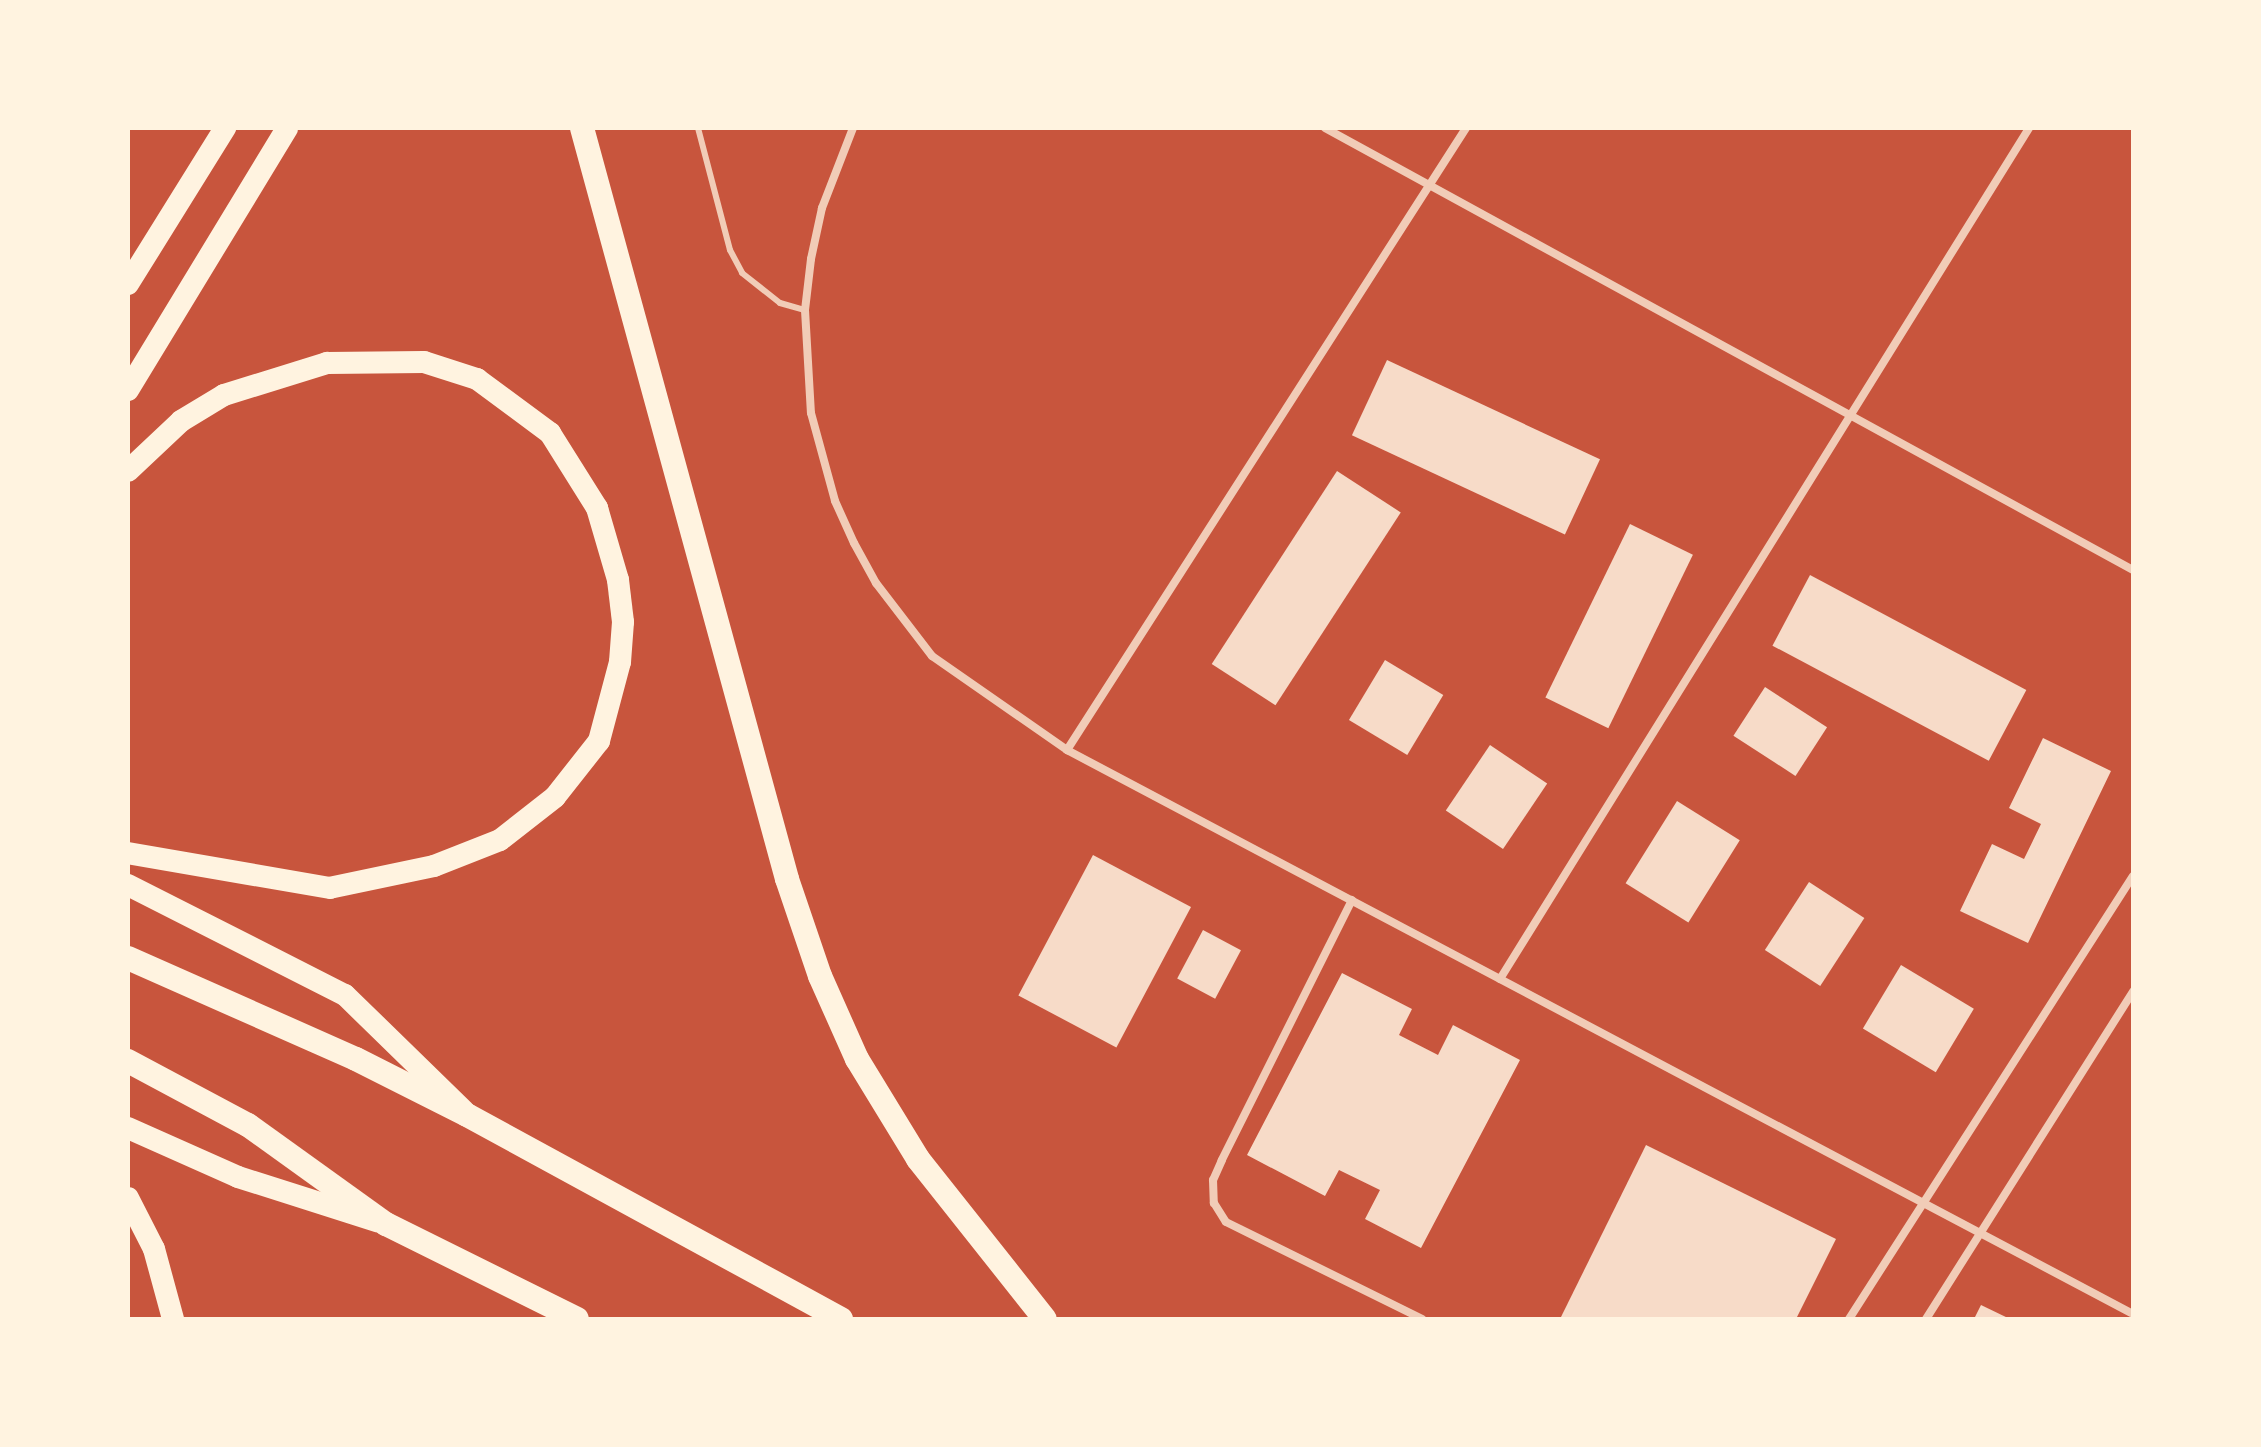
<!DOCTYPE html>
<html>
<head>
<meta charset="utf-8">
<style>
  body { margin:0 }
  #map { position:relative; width:2261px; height:1447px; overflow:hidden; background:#c8553d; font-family:"Sofia Sans Condensed",sans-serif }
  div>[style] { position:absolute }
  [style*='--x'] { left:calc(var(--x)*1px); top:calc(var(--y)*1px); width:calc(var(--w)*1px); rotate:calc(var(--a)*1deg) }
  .building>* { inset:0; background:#f7dbc8; transform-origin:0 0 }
  .service>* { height:6px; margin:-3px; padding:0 3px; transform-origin:3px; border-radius:3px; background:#f1ccb7 }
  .minor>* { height:8px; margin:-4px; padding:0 4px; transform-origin:4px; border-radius:4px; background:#f1ccb7 }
  .trunk>* { height:22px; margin:-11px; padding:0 11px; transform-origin:11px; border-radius:11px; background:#fff3e0 }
  .motorway>* { height:24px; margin:-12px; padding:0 12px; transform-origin:12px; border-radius:12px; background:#fff3e0 }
  span { translate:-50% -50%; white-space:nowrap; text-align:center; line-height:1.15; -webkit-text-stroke:7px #fff3e0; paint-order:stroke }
  .frame { position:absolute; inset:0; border:130px solid #fff3e0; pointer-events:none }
</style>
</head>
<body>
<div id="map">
  <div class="building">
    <div style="left:1387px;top:360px;width:235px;height:83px;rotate:25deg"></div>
    <div style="left:1337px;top:471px;width:76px;height:230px;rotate:33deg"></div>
    <div style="left:1630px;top:524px;width:70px;height:193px;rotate:26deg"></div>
    <div style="left:1810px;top:575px;width:245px;height:80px;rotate:28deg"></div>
    <div style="left:1385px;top:660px;width:68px;height:70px;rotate:31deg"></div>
    <div style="left:1765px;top:687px;width:74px;height:58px;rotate:33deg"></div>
    <div style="clip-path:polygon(2043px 738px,2111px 771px,2028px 943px,1960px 911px,1992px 844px,2024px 859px,2041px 824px,2009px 808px)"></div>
    <div style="left:1490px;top:745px;width:69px;height:79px;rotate:34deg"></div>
    <div style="left:1677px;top:801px;width:74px;height:97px;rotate:32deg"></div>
    <div style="left:1093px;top:855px;width:111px;height:159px;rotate:28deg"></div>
    <div style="left:1809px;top:882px;width:66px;height:81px;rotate:33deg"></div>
    <div style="left:1203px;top:930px;width:43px;height:55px;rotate:28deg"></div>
    <div style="left:1901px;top:965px;width:85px;height:74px;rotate:31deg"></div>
    <div style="clip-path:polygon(1342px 973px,1412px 1009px,1399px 1035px,1438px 1055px,1453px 1025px,1520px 1060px,1421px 1248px,1365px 1219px,1380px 1190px,1339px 1170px,1325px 1196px,1247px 1155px)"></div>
    <div style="clip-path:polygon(1646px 1145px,1836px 1239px,1796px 1319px,1560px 1319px)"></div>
    <div style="clip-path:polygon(1981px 1305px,2010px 1319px,1974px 1319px)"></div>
  </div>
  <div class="service">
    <div style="--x:698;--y:128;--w:126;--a:75.3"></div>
    <div style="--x:730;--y:250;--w:26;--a:62"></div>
    <div style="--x:742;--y:273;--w:48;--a:38.3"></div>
    <div style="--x:780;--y:303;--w:26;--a:16"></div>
  </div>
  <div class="minor">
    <div style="--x:853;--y:128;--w:86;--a:111.2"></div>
    <div style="--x:822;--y:208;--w:52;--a:102.2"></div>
    <div style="--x:811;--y:259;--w:51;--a:96.7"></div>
    <div style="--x:805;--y:310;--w:103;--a:86.7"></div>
    <div style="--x:811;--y:413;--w:91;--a:74.7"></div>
    <div style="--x:835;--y:501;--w:46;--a:65.7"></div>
    <div style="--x:854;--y:543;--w:46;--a:61.2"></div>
    <div style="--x:876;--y:583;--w:92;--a:52.5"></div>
    <div style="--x:932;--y:656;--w:165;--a:34.8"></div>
    <div style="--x:1067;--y:750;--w:1206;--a:27.88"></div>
    <div style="--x:1325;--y:128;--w:921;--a:28.68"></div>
    <div style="--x:1067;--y:750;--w:739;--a:-57.32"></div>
    <div style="--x:1352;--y:900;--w:291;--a:116.6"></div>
    <div style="--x:1222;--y:1160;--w:22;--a:114"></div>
    <div style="--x:1213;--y:1180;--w:23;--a:88"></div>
    <div style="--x:1214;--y:1203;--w:22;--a:58"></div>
    <div style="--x:1226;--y:1222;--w:219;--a:26.3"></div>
    <div style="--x:1500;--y:979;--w:1002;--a:-58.13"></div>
    <div style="--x:1849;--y:1319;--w:526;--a:-57.34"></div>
    <div style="--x:1926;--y:1319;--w:388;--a:-57.7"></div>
  </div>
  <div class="trunk">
    <div style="--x:128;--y:284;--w:184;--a:-58.1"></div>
    <div style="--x:128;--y:390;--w:306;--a:-58.7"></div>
    <div style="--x:128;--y:471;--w:73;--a:-43.3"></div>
    <div style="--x:181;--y:421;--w:50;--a:-31.2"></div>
    <div style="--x:224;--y:395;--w:108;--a:-17.3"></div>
    <div style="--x:327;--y:363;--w:97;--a:-0.6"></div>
    <div style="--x:424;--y:362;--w:56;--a:17.8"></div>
    <div style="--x:477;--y:379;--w:91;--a:36.5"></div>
    <div style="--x:550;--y:433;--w:89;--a:57.9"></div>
    <div style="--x:597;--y:508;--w:75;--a:73.7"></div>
    <div style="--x:618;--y:580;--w:42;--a:83.2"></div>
    <div style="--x:623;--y:622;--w:40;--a:94.3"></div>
    <div style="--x:620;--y:662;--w:82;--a:104.9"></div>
    <div style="--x:599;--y:741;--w:71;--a:128.2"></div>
    <div style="--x:555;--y:797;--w:70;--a:142"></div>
    <div style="--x:500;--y:840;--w:71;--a:158.5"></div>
    <div style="--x:434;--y:866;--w:106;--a:168.1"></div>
    <div style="--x:330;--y:888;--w:205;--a:-170.2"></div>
    <div style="--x:128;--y:885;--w:243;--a:26.9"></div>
    <div style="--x:345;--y:995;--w:166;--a:44.3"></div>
    <div style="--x:128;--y:1128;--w:120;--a:24"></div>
    <div style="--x:238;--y:1177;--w:146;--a:17.6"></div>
    <div style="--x:128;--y:1198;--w:57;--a:63"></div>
    <div style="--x:154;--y:1249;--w:73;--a:74.8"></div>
  </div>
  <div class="motorway">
    <div style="--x:582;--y:128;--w:778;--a:74.73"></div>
    <div style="--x:787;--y:879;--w:102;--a:71.2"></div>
    <div style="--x:820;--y:976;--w:91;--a:66"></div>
    <div style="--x:857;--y:1059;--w:117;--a:58.6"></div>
    <div style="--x:918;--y:1159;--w:204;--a:51.6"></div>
    <div style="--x:128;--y:958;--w:249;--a:23.9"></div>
    <div style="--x:356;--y:1059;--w:124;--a:26.8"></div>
    <div style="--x:467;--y:1115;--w:426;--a:28.6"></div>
    <div style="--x:128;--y:1061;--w:136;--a:28.1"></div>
    <div style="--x:248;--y:1125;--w:170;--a:35.7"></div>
    <div style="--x:386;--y:1224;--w:213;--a:26.4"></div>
  </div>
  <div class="frame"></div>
</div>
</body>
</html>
